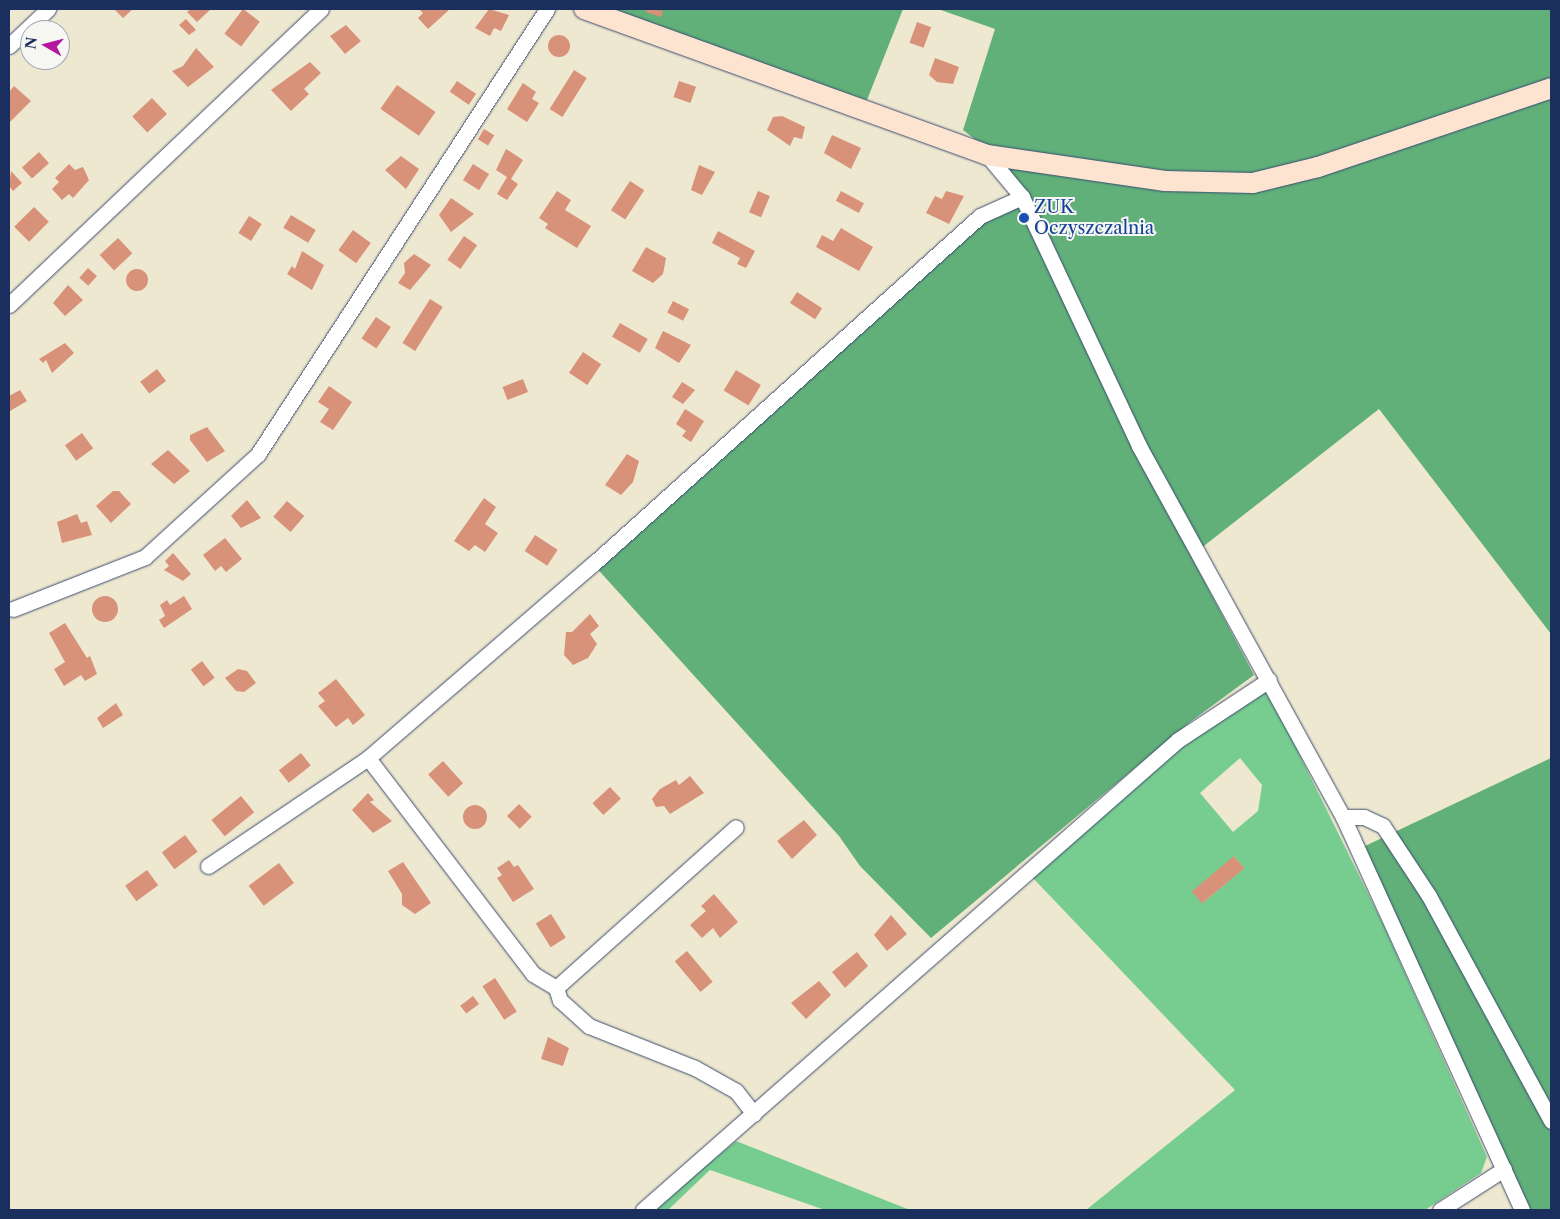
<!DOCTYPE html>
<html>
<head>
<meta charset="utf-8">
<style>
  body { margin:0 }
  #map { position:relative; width:1560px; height:1219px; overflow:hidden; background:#eee8d0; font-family:"Libre Caslon Text",serif }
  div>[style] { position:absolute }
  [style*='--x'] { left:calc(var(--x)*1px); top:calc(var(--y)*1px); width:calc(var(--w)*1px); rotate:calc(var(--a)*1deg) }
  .green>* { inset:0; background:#77cc90 }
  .forest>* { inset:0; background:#61b07a }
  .building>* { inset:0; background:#d8927a; transform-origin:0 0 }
  .round { border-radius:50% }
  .roads { filter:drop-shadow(0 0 1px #3b4b6f) drop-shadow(0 0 1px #3b4b6f) }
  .street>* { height:15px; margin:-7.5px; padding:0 7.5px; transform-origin:7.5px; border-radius:7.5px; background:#fff }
  .secondary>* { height:20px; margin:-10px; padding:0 10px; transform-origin:10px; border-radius:10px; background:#fde4d1 }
  .dots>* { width:14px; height:14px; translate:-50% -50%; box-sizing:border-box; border:2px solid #f6f6f2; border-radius:50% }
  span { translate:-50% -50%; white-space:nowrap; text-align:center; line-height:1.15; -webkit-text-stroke:4px #f6f6f2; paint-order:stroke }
  .transit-label { font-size:18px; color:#164399 }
  .left { translate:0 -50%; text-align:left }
  .frame { position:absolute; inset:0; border:10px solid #1b2f5e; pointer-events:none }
  .north { position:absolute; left:20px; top:20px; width:50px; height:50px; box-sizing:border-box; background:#f6f6f2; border:1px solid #9ea6b7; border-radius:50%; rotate:278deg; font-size:14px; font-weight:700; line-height:20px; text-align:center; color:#1b2f5e }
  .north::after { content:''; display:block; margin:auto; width:18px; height:22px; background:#b5179e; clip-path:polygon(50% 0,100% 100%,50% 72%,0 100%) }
</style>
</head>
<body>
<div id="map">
  <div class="green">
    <div style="clip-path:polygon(evenodd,1267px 689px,1383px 924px,1487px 1157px,1481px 1173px,1425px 1210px,1086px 1210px,1235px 1090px,1032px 877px,1164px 760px,1267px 689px,1240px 758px,1262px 785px,1258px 811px,1233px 832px,1200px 793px,1240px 758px,1267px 689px,1234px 856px,1244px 868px,1203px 903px,1234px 856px)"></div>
    <div style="clip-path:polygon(736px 1141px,910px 1210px,825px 1210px,710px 1170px,668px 1210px,652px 1210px)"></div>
  </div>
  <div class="forest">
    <div style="clip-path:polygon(588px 9px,903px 9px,867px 100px)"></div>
    <div style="clip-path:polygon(938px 9px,1551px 9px,1551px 634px,1379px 409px,1191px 556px,1254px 675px,1190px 722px,931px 938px,860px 866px,839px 836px,593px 564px,1015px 193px,1003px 161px,963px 130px,995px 29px)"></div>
    <div style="clip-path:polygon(1551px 758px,1551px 1210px,1529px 1210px,1363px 847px)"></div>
  </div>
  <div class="building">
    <div style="clip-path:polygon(114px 9px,133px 9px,123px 18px)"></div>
    <div style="clip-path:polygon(191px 9px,211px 9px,197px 22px,187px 12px)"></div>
    <div style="left:243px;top:9px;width:21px;height:31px;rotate:37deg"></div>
    <div style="clip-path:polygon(419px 9px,450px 9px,428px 29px,418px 18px,423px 13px)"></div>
    <div style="clip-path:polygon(489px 9px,509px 15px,501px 31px,494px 28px,490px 36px,475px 28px)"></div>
    <div style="clip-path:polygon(647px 9px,663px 11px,661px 17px,646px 12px)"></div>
    <div style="clip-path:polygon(186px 19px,196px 30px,189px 35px,179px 25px)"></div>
    <div style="left:917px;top:22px;width:15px;height:22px;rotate:20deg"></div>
    <div style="clip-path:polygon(346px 25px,361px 41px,345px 54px,330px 36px)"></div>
    <div class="round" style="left:548px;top:35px;width:22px;height:22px"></div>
    <div style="clip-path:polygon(196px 48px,214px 67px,188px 87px,172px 71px,183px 66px)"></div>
    <div style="clip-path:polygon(935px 58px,959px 67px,953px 84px,937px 82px,929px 75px)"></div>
    <div style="clip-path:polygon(310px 62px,321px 73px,304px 89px,309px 94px,291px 111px,271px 90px)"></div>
    <div style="left:574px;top:70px;width:15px;height:46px;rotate:32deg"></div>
    <div style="left:457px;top:81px;width:23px;height:13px;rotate:34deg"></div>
    <div style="left:679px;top:81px;width:18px;height:17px;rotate:19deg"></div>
    <div style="clip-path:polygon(523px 83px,536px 92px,532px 99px,539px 103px,527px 122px,507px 109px)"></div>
    <div style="left:397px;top:85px;width:47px;height:29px;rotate:35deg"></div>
    <div style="clip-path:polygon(14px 86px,31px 101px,9px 123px,9px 92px)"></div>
    <div style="left:152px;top:98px;width:22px;height:27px;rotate:47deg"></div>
    <div style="clip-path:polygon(782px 116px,805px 127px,802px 139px,794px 137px,790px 146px,767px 130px,773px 117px)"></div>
    <div style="left:484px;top:129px;width:12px;height:12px;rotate:31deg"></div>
    <div style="clip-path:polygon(832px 135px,861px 148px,851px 169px,824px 153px)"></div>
    <div style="clip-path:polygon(506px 149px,523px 160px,511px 179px,518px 184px,507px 200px,497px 194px,507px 177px,496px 170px)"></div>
    <div style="left:39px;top:152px;width:15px;height:23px;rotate:48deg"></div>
    <div style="clip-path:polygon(401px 156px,419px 169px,406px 189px,385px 170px)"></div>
    <div style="clip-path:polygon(69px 164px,75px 170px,83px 167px,89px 180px,73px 198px,69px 194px,62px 200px,52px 189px,59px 182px,55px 178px)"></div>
    <div style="left:473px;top:164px;width:19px;height:19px;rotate:32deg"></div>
    <div style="clip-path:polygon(699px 165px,715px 172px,702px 195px,691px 190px)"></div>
    <div style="clip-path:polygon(11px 171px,22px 183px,13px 191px,9px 186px)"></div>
    <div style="left:630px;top:181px;width:17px;height:35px;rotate:33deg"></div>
    <div style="clip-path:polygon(557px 191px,571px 200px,565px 210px,591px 226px,577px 248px,545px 228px,548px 224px,539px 218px)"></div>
    <div style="left:758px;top:191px;width:13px;height:23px;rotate:23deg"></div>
    <div style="left:841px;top:191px;width:26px;height:11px;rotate:28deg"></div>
    <div style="clip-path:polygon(946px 191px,964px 196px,949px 224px,926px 213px,935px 196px,942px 199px)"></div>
    <div style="clip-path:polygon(451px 198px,474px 214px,451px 232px,439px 215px)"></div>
    <div style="left:34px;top:207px;width:21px;height:28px;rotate:45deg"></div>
    <div style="left:291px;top:215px;width:29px;height:15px;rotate:31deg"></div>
    <div style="left:249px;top:216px;width:15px;height:20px;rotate:32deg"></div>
    <div style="clip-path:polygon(841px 228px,873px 247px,859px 271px,816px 247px,822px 235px,833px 241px)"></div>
    <div style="left:353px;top:230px;width:22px;height:25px;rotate:36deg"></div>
    <div style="clip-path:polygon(718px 231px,755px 251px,746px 268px,737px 264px,740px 258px,712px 243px)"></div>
    <div style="left:464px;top:236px;width:16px;height:29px;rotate:35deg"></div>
    <div style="left:118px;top:238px;width:21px;height:25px;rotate:47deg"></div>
    <div style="clip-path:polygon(646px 247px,666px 258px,663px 274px,653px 283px,632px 271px)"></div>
    <div style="clip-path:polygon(302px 251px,324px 265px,312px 290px,287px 274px,292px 266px,295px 269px)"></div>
    <div style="clip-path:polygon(414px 254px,431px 265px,410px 290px,398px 283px,405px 273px,404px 263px)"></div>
    <div style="left:88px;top:268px;width:12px;height:13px;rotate:42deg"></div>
    <div class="round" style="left:126px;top:269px;width:22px;height:22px"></div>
    <div style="clip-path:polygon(68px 285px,83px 300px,65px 316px,53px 303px)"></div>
    <div style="left:797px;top:292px;width:30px;height:13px;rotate:33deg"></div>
    <div style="left:430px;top:299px;width:15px;height:52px;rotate:32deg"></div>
    <div style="left:673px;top:301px;width:18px;height:13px;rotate:27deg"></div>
    <div style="left:376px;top:317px;width:18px;height:26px;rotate:34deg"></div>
    <div style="left:620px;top:323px;width:32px;height:16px;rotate:30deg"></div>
    <div style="clip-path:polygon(663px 331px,691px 345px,679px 363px,655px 348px)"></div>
    <div style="clip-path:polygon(65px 343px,74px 353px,52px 373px,46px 360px,43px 363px,39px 359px)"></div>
    <div style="left:583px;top:352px;width:22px;height:25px;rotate:34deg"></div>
    <div style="left:157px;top:369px;width:15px;height:21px;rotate:53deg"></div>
    <div style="left:736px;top:370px;width:29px;height:24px;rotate:31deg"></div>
    <div style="left:523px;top:379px;width:14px;height:22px;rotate:69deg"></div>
    <div style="clip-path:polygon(682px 382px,695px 390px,683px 404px,672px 397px)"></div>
    <div style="clip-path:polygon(329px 386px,352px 402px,333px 430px,320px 422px,329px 409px,318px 402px)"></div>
    <div style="clip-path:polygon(20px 390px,27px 401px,10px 411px,9px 396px)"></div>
    <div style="clip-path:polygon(685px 409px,704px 421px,691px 442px,682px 436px,686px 431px,676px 424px)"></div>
    <div style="clip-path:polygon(207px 427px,225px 451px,207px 462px,190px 440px,190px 435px)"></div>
    <div style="left:82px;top:433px;width:19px;height:21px;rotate:54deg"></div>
    <div style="clip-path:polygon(168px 450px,190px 471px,174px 484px,151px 464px)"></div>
    <div style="clip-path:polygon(627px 454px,639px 461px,633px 482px,621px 495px,605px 485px)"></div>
    <div style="clip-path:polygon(113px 491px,119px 491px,131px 504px,111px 523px,96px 506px)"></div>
    <div style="clip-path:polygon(484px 498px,496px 507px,485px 524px,498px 533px,485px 552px,475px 545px,469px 551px,454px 541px)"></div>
    <div style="clip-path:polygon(247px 500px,261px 518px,241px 528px,231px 516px)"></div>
    <div style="left:287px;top:501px;width:23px;height:21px;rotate:41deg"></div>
    <div style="clip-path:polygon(77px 514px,81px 523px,87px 521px,92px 535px,62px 543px,57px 522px)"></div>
    <div style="left:535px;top:535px;width:27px;height:19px;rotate:33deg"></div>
    <div style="clip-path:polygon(225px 538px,242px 559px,226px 572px,221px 566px,215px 571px,203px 555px)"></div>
    <div style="clip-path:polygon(173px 553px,191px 574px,183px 581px,164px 570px,169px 566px,165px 561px)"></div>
    <div style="clip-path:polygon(184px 596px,192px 609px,164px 628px,159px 620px,165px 616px,160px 605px,167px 600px,170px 605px)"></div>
    <div class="round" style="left:92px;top:596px;width:26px;height:26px"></div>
    <div style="clip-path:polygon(590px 614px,599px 626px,590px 634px,597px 644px,588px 658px,573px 665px,564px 655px,566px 632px,572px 632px)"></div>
    <div style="clip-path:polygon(65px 623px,87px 658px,90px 656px,97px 674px,85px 681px,81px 675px,64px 686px,54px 669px,65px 662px,49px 633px)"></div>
    <div style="left:202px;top:661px;width:21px;height:14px;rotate:53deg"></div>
    <div style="clip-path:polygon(238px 669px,247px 671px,256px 683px,244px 692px,236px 691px,225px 678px)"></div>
    <div style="clip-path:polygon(336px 679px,365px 715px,353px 725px,348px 718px,336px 727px,318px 706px,325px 701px,318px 693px)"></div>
    <div style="clip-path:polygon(116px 703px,123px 715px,103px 728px,97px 718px)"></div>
    <div style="left:301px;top:753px;width:16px;height:28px;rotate:52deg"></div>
    <div style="left:443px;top:761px;width:30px;height:20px;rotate:48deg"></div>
    <div style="clip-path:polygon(690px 776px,704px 793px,670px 814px,664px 806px,656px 807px,652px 799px,660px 789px,676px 780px,679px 785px)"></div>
    <div style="left:610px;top:787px;width:16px;height:24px;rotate:47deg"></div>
    <div style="clip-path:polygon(368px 793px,374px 800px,370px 802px,392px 821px,373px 833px,352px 810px)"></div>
    <div style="left:241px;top:796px;width:21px;height:38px;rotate:51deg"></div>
    <div style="left:519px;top:804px;width:18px;height:17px;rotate:45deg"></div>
    <div class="round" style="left:463px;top:805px;width:24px;height:24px"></div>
    <div style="clip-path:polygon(804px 820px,817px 835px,792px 859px,777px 841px)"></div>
    <div style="left:185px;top:835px;width:21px;height:29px;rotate:53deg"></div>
    <div style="left:1234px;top:856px;width:16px;height:55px;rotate:50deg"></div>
    <div style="clip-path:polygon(509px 860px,514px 867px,518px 865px,534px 889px,513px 902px,497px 878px,502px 875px,497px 868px)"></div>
    <div style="clip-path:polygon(403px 862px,431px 903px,415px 914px,402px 905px,402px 894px,388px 871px)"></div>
    <div style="left:279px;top:863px;width:25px;height:38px;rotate:53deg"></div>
    <div style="left:147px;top:870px;width:19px;height:27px;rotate:54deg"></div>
    <div style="clip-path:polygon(714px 894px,738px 922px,720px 938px,713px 928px,702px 938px,690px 925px,706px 911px,701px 906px)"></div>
    <div style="left:551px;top:914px;width:28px;height:18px;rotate:58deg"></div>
    <div style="clip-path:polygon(891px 915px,907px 934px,887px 951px,874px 935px)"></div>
    <div style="left:687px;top:951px;width:40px;height:16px;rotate:50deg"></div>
    <div style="clip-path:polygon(857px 952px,868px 966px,845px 988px,832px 972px)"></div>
    <div style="left:495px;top:978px;width:40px;height:15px;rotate:57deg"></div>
    <div style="clip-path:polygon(819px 981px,831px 995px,806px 1019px,791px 1003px)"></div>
    <div style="left:473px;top:996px;width:10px;height:16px;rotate:53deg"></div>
    <div style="clip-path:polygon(548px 1037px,569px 1048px,563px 1066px,541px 1059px)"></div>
  </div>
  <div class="roads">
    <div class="street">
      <div style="--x:9;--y:46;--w:54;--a:-43.5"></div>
      <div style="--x:987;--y:155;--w:55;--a:50.2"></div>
      <div style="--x:1022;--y:197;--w:275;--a:64.8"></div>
      <div style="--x:1139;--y:446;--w:423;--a:61.2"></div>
      <div style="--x:1343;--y:817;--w:432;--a:65.5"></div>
      <div style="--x:9;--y:305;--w:430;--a:-43.5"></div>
      <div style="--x:13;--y:609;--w:142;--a:-21.5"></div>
      <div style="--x:145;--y:557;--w:153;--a:-42.3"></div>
      <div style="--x:258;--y:454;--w:531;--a:-57"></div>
      <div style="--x:368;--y:758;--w:272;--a:52.6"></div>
      <div style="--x:533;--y:974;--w:27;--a:31"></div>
      <div style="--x:556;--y:988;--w:241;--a:-41.8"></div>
      <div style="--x:1343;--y:817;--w:21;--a:0"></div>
      <div style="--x:1364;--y:817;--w:21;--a:25"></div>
      <div style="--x:1383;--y:826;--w:84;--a:56.7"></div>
      <div style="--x:1429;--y:896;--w:256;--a:61.5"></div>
      <div style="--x:208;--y:866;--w:193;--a:-34"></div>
      <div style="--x:368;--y:758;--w:297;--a:-40.8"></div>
      <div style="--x:593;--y:564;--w:520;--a:-41.96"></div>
      <div style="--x:980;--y:216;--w:46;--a:-24.3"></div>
      <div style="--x:556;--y:988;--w:13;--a:72"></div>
      <div style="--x:560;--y:1000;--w:39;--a:42"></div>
      <div style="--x:589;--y:1026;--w:114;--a:21.6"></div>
      <div style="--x:695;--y:1068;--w:47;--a:29.3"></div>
      <div style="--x:736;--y:1091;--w:29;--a:52"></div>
      <div style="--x:643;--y:1210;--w:712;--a:-41.3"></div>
      <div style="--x:1178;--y:740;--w:109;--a:-33.4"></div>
      <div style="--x:1440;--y:1210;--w:76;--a:-32.6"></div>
    </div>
    <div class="secondary">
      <div style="--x:584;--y:9;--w:429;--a:19.9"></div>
      <div style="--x:987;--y:155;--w:180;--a:8.3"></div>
      <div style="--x:1165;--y:181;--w:88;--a:1.3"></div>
      <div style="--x:1253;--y:183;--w:67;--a:-13.8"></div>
      <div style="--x:1318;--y:167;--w:246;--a:-18.7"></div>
    </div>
  </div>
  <div class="dots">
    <div style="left:1024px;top:218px;background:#1a4fb4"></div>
  </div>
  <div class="transit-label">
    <span class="left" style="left:1034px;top:218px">ZUK<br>Oczyszczalnia</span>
  </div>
  <div class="frame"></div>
  <div class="north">N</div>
</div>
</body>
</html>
